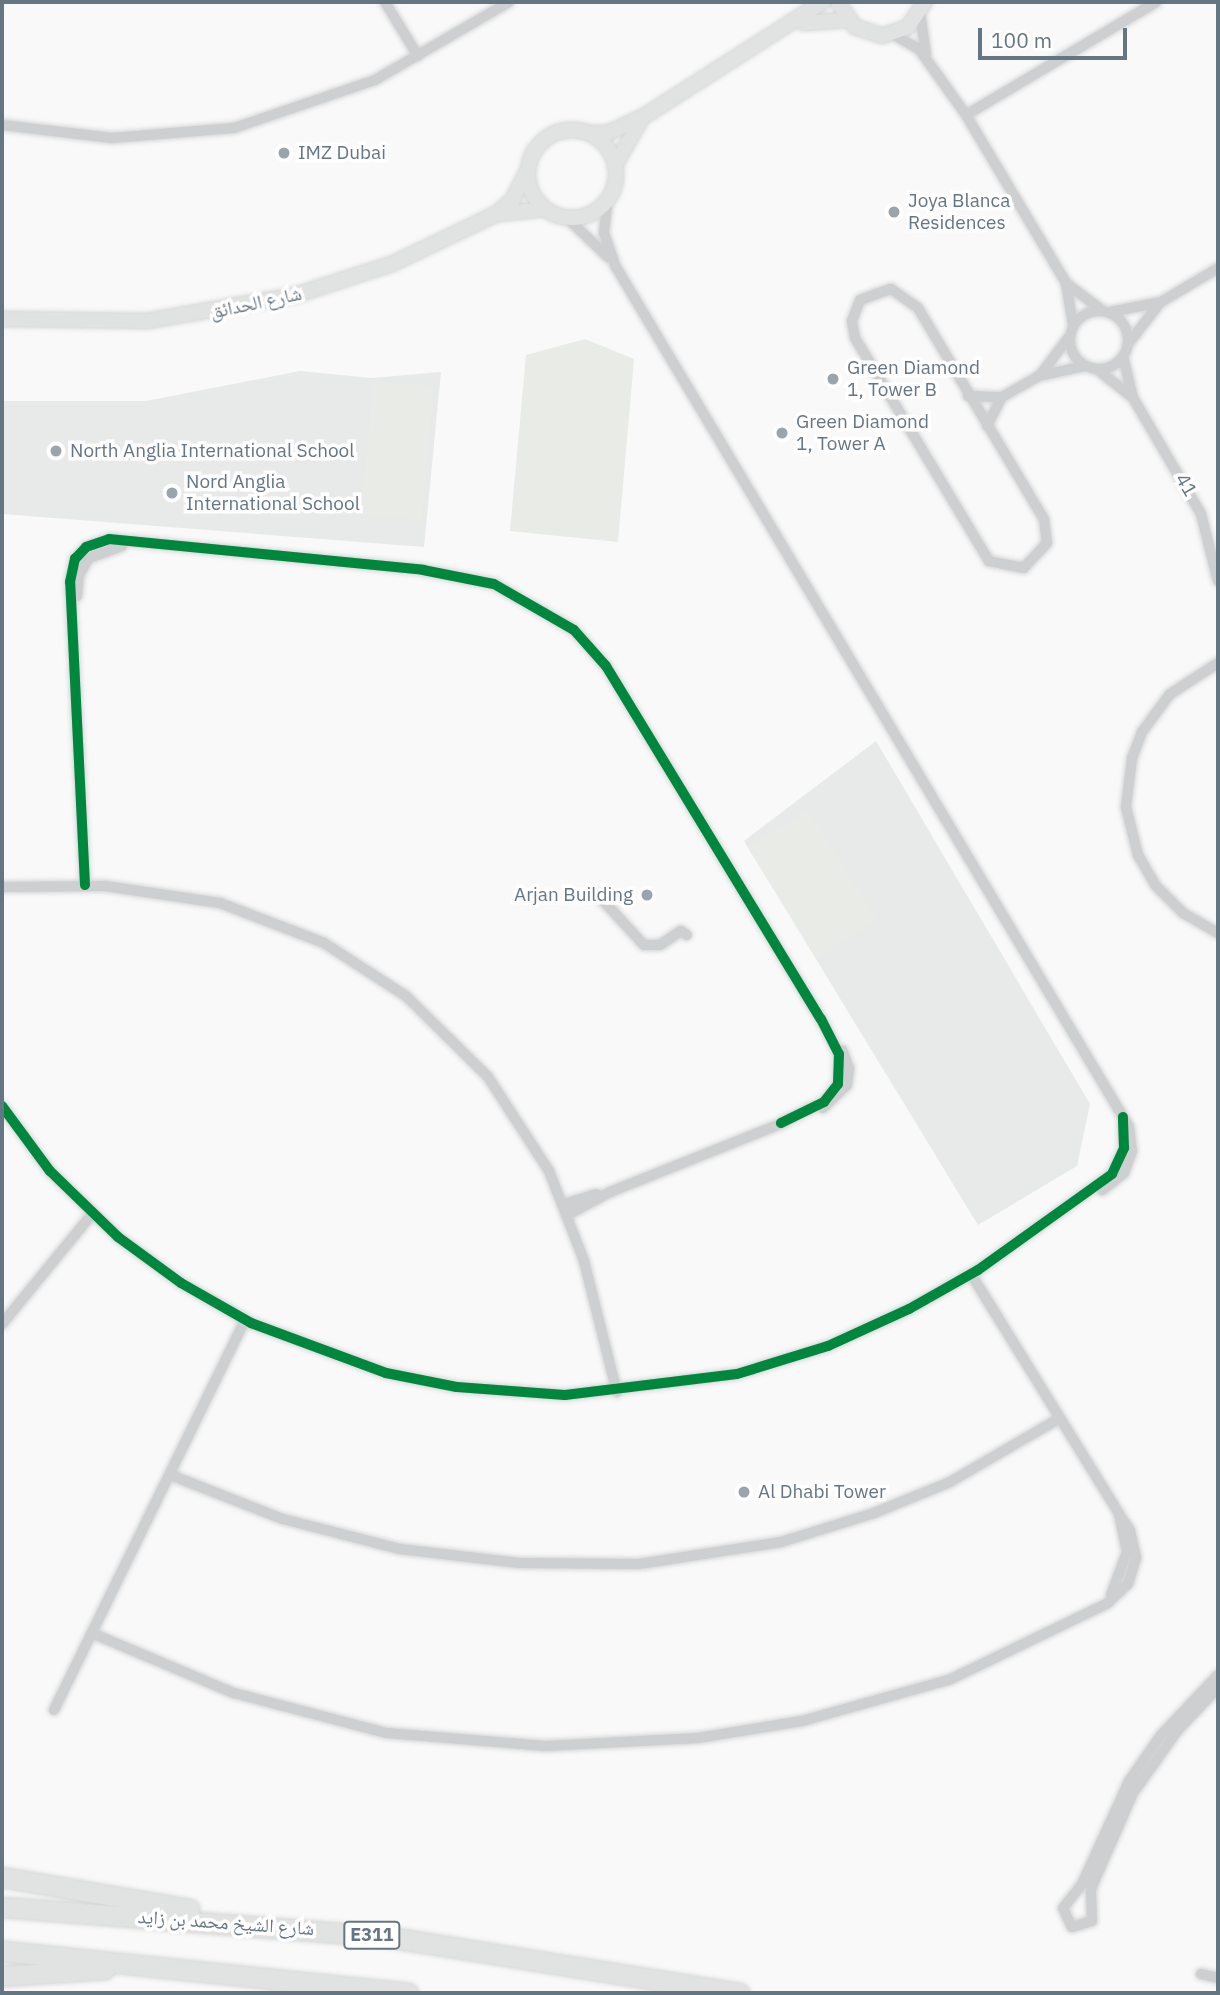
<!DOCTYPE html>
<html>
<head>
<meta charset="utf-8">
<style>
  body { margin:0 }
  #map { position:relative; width:1220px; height:1995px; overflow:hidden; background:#f9f9f9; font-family:"IBM Plex Sans","Noto Naskh Arabic",sans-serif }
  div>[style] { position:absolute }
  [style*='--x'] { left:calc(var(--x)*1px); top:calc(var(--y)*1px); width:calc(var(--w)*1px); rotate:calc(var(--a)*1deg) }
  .built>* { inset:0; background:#e8e9e9 }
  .green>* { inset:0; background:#e8ebe6; transform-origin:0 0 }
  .roads { filter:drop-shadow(0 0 2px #d5d6d7) drop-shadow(0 0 2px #d5d6d7) }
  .street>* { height:10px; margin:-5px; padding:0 5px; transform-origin:5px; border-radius:5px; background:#cecfd0 }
  .street>.ring { margin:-5px; padding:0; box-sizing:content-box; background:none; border:10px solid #cecfd0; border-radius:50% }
  .secondary>* { height:14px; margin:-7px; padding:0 7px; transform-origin:7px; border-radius:7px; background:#e1e2e2 }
  .secondary>.ring { margin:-7px; padding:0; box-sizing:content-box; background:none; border:14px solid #e1e2e2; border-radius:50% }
  .highway>* { height:19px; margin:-9.5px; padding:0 9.5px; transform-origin:9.5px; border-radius:9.5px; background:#e1e2e2 }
  .cycleway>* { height:10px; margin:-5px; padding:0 5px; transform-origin:5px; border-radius:5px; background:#00873e }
  .dots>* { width:19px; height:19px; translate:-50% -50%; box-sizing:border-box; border:4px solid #fff; border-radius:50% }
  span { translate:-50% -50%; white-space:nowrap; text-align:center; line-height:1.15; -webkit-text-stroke:7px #fff; paint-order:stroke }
  .shield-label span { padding:2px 5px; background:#fff; border:2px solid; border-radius:5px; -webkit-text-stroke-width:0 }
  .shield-label { font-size:18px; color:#657683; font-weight:700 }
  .poi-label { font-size:19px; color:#657683 }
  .left { translate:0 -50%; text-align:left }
  .right { translate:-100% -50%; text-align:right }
  .street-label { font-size:19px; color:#657683 }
  .frame { position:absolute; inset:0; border:4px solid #657683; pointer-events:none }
  .scale { position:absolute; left:978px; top:28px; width:149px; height:32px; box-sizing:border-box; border:4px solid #657683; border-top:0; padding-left:9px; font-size:21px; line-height:24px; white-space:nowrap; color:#657683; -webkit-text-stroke:5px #fff; paint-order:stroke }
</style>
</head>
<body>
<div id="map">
  <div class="built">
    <div style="clip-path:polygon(300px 371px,372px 378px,441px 372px,424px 547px,2px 514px,2px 401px,146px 401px)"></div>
    <div style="clip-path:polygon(876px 741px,1090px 1104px,1077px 1166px,978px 1225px,744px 841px)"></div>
  </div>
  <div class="green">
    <div style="clip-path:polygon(585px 339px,634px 359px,618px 542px,510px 531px,526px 355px)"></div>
    <div style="left:373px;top:381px;width:61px;height:134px;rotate:5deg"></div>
    <div style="left:808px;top:810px;width:130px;height:71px;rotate:58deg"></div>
  </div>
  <div class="roads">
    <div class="street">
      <div style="--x:385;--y:2;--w:63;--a:58.6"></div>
      <div style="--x:920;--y:13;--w:41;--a:81.7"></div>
      <div style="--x:892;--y:34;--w:31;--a:29"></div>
      <div style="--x:919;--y:49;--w:81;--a:54.5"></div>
      <div style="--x:966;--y:115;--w:196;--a:59.2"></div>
      <div style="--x:1066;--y:283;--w:43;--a:80.5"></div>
      <div style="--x:966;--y:115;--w:221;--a:-30.7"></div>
      <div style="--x:2;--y:125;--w:111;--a:6.7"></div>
      <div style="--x:112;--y:138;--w:122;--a:-4.7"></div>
      <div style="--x:234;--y:128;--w:149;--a:-18.8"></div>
      <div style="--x:375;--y:80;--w:155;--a:-30.2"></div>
      <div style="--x:608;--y:199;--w:34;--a:97"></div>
      <div style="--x:604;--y:233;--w:36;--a:71"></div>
      <div style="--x:616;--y:267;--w:1001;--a:59.18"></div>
      <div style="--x:1129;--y:1127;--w:24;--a:83"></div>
      <div style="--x:1132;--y:1151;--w:23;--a:110"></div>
      <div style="--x:1124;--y:1173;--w:28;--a:142"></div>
      <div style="--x:567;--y:218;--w:57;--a:43.6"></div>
      <div style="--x:1066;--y:283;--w:46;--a:37.1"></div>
      <div style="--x:891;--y:289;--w:33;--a:35"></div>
      <div style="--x:918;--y:308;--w:246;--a:59.2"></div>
      <div style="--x:1044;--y:519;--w:24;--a:83"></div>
      <div style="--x:1047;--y:543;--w:34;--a:133"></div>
      <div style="--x:1024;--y:568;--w:36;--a:-169"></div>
      <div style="--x:989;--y:561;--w:260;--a:-121"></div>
      <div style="--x:855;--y:338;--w:17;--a:-100"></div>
      <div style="--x:852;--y:321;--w:22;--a:-69"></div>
      <div style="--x:860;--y:300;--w:33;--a:-20"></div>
      <div class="ring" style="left:1070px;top:311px;width:48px;height:48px"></div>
      <div style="--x:1110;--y:312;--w:52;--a:-11.1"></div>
      <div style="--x:1161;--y:302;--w:66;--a:-30.8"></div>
      <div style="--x:1128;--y:344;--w:51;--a:-52.2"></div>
      <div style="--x:1123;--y:356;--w:43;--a:76.6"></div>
      <div style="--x:1133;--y:398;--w:134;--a:59.6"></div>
      <div style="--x:1201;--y:514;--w:69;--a:75.8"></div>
      <div style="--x:1097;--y:369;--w:46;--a:38.9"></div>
      <div style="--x:1041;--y:374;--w:46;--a:-52.9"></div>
      <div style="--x:968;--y:396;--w:34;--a:2"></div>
      <div style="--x:987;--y:426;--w:33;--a:-63"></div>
      <div style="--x:1002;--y:397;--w:43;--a:-29.6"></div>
      <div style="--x:1039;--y:376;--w:47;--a:-12.3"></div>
      <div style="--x:77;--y:596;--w:21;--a:-85"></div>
      <div style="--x:79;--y:575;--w:20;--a:-60"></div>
      <div style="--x:89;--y:558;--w:35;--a:-20"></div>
      <div style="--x:1218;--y:663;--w:57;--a:147.1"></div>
      <div style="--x:1170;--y:694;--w:47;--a:126.4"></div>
      <div style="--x:1142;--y:732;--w:28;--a:111"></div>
      <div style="--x:1132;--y:758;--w:49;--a:97"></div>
      <div style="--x:1126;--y:807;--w:49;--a:76"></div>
      <div style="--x:1138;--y:855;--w:34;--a:60"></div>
      <div style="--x:1155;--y:885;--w:40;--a:45"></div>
      <div style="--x:1183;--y:913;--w:40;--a:29.7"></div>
      <div style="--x:85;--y:885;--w:303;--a:-92.8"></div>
      <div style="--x:70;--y:582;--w:24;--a:-78"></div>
      <div style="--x:75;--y:559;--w:16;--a:-47"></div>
      <div style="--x:86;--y:547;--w:24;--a:-19"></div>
      <div style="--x:109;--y:539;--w:316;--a:5.6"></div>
      <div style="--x:423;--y:570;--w:72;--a:11.2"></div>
      <div style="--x:494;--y:584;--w:92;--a:29.9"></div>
      <div style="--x:574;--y:630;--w:48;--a:48.4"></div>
      <div style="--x:606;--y:666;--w:413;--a:58.7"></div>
      <div style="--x:821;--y:1019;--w:39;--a:63"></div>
      <div style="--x:839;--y:1054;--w:30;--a:92"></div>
      <div style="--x:838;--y:1084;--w:23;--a:128"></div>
      <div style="--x:824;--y:1102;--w:48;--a:154"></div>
      <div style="--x:2;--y:887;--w:103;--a:-0.6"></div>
      <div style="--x:105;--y:886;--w:116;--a:8.4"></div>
      <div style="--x:220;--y:903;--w:111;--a:21"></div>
      <div style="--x:324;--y:943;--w:98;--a:32.9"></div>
      <div style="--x:406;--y:996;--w:115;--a:44.6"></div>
      <div style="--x:488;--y:1077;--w:112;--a:57"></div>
      <div style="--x:549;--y:1171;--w:97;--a:68.7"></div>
      <div style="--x:584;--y:1261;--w:135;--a:75.9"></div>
      <div style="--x:598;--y:895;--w:68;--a:47.4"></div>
      <div style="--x:644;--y:945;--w:16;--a:0"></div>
      <div style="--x:660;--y:945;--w:25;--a:-34"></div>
      <div style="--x:681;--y:931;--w:7;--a:34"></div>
      <div style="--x:2;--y:1106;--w:81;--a:53.6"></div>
      <div style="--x:50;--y:1171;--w:95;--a:44.1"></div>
      <div style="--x:118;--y:1237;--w:78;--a:36.1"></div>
      <div style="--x:181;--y:1283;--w:81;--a:29.7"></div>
      <div style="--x:251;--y:1323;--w:144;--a:20.3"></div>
      <div style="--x:386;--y:1373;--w:72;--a:11.2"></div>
      <div style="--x:457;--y:1387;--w:108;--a:4.2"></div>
      <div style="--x:565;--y:1395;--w:173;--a:-7"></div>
      <div style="--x:737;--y:1374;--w:95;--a:-17.1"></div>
      <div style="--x:828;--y:1346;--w:89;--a:-24.6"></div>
      <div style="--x:909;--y:1309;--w:79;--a:-29.5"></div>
      <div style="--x:978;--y:1270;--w:165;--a:-35.6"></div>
      <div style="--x:1112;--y:1174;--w:29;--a:-65"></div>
      <div style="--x:1124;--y:1148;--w:31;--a:-92"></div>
      <div style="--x:823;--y:1108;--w:33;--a:-44"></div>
      <div style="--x:847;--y:1085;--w:17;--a:-83"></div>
      <div style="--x:849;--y:1068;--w:19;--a:-111"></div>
      <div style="--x:564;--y:1204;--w:34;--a:-17"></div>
      <div style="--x:569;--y:1214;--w:47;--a:-28.2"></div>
      <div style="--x:610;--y:1192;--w:188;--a:-21.8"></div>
      <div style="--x:971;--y:1274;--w:282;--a:58.3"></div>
      <div style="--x:1119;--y:1514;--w:39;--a:78"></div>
      <div style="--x:1127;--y:1552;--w:46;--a:110.4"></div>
      <div style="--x:2;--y:1324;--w:142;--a:-50.7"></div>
      <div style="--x:173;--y:1476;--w:118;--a:21.4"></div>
      <div style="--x:283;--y:1519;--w:121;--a:14.4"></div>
      <div style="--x:400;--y:1549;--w:120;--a:6.7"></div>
      <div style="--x:519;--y:1563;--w:120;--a:0.5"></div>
      <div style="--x:639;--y:1564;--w:144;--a:-8.8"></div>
      <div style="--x:781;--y:1542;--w:97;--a:-17.3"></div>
      <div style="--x:874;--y:1513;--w:82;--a:-22.2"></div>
      <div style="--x:950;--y:1482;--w:127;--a:-30.2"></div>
      <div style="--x:94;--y:1634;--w:152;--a:22.9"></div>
      <div style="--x:234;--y:1693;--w:158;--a:14.7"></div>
      <div style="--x:387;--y:1733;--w:159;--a:4.7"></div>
      <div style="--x:545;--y:1746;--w:153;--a:-3"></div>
      <div style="--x:698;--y:1738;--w:105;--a:-9.3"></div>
      <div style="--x:802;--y:1721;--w:155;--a:-15.7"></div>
      <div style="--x:951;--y:1679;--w:174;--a:-25.8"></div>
      <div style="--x:1108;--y:1603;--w:28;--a:-44"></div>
      <div style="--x:1128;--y:1584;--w:28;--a:-73"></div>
      <div style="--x:1136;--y:1557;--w:28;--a:-103"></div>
      <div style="--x:1130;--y:1530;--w:19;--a:-125"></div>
      <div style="--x:1218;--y:1675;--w:83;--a:133.5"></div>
      <div style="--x:1161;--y:1735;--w:56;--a:124.8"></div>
      <div style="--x:1129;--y:1781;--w:113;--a:114.5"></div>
      <div style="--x:1082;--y:1884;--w:31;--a:128"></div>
      <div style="--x:1063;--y:1908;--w:21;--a:65"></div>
      <div style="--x:1072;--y:1927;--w:21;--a:-17"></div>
      <div style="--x:1092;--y:1921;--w:32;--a:-92"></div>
      <div style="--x:1091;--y:1889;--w:105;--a:-66.4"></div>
      <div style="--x:1133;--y:1793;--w:76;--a:-54.6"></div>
      <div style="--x:1177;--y:1731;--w:59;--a:-46.4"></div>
      <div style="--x:54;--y:1710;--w:434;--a:-63.9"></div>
      <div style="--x:1201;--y:1974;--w:17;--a:13"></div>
    </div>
    <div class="secondary">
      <div style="--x:838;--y:2;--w:30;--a:56"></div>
      <div style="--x:855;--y:27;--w:28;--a:18"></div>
      <div style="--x:882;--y:36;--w:28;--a:-19"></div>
      <div style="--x:908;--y:27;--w:30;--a:-56"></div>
      <div style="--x:803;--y:23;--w:44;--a:-3.9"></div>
      <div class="ring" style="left:528px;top:130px;width:74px;height:74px"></div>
      <div style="--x:589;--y:133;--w:19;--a:0"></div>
      <div style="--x:608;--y:133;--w:38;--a:-25"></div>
      <div style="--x:643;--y:117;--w:214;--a:-32.6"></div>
      <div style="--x:615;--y:165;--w:54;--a:-60.1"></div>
      <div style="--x:497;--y:214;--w:48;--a:-5.9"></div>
      <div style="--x:2;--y:319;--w:145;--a:0.8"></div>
      <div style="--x:147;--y:321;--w:151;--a:-9.9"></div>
      <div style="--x:296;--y:295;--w:101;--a:-17.9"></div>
      <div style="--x:392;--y:264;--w:115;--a:-25.7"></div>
      <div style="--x:496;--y:214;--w:23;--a:-41"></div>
      <div style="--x:513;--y:199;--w:34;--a:-63"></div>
    </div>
    <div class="highway">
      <div style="--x:2;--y:1877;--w:190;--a:9.7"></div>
      <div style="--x:2;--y:1907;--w:381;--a:4.4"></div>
      <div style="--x:382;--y:1936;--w:362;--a:9.1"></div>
      <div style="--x:2;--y:1951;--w:408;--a:5.9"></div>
      <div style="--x:2;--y:1976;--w:103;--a:-3.9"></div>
    </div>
  </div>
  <div class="cycleway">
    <div style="--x:85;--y:885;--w:303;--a:-92.8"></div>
    <div style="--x:70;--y:582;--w:24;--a:-78"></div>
    <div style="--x:75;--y:559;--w:16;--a:-47"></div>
    <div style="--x:86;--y:547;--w:24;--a:-19"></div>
    <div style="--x:109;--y:539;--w:316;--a:5.6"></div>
    <div style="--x:423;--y:570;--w:72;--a:11.2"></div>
    <div style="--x:494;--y:584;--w:92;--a:29.9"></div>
    <div style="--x:574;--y:630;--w:48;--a:48.4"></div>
    <div style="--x:606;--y:666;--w:413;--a:58.7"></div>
    <div style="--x:821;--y:1019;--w:39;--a:63"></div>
    <div style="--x:839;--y:1054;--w:30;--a:92"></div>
    <div style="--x:838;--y:1084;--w:23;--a:128"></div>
    <div style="--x:824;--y:1102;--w:48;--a:154"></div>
    <div style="--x:2;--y:1106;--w:81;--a:53.6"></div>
    <div style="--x:50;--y:1171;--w:95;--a:44.1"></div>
    <div style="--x:118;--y:1237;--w:78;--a:36.1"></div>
    <div style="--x:181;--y:1283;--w:81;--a:29.7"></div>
    <div style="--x:251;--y:1323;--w:144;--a:20.3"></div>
    <div style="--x:386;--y:1373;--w:72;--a:11.2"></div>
    <div style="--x:457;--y:1387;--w:108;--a:4.2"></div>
    <div style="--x:565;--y:1395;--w:173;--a:-7"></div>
    <div style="--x:737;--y:1374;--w:95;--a:-17.1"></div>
    <div style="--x:828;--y:1346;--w:89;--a:-24.6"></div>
    <div style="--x:909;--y:1309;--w:79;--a:-29.5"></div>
    <div style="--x:978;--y:1270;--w:165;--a:-35.6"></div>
    <div style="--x:1112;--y:1174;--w:29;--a:-65"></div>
    <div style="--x:1124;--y:1148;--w:31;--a:-92"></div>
  </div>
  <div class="dots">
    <div style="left:284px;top:153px;background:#99a4ac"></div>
    <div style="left:894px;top:212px;background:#99a4ac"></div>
    <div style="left:833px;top:379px;background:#99a4ac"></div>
    <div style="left:782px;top:433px;background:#99a4ac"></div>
    <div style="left:56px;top:451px;background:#99a4ac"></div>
    <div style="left:172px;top:493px;background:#99a4ac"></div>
    <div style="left:647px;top:895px;background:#99a4ac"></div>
    <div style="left:744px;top:1492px;background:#99a4ac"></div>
  </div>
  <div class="shield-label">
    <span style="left:372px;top:1935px">E311</span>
  </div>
  <div class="poi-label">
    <span class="left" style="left:298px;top:153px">IMZ Dubai</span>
    <span class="left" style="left:908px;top:212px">Joya Blanca<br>Residences</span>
    <span class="left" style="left:847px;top:379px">Green Diamond<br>1, Tower B</span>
    <span class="left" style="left:796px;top:433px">Green Diamond<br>1, Tower A</span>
    <span class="left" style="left:70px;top:451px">North Anglia International School</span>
    <span class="left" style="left:186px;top:493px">Nord Anglia<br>International School</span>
    <span class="right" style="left:633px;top:895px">Arjan Building</span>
    <span class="left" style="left:758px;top:1492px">Al Dhabi Tower</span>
  </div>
  <div class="street-label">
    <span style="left:256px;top:303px;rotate:-12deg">شارع الحدائق</span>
    <span style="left:1186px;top:485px;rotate:60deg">41</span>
    <span style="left:226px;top:1923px;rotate:4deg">شارع الشيخ محمد بن زايد</span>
  </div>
  <div class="frame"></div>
  <div class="scale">100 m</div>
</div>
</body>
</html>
